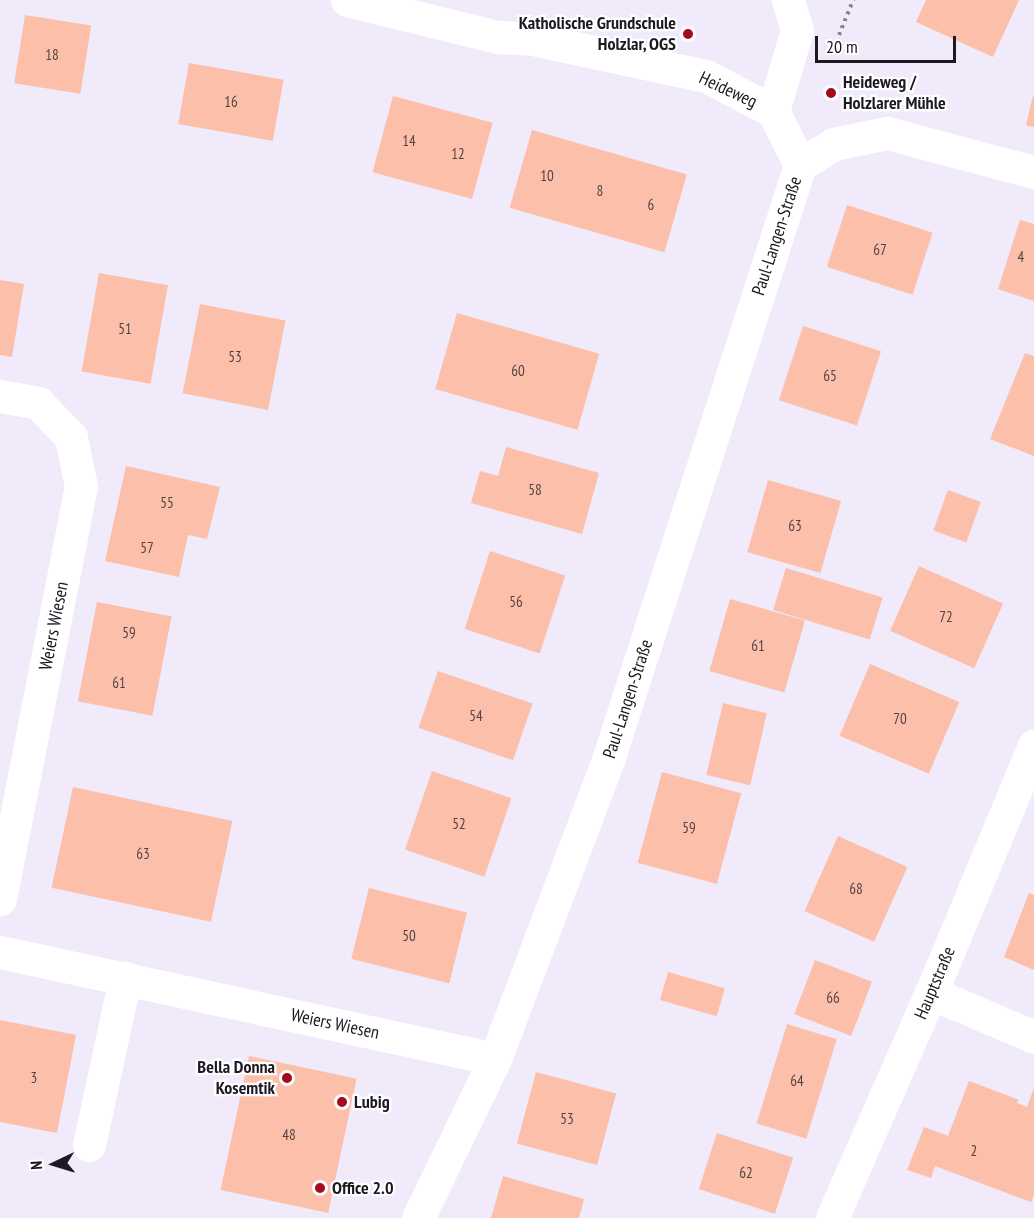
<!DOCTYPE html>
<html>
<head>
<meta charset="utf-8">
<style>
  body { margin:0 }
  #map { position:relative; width:1034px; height:1218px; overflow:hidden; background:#f0eafb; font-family:"PT Sans Narrow",sans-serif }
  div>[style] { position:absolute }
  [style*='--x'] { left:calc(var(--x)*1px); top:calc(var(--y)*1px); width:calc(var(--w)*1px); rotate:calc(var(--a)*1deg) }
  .building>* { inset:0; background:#fcbfa9; transform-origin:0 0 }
  .path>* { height:4px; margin-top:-2px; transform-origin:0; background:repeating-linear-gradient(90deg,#898491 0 3px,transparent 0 7.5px) }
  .minor>* { height:33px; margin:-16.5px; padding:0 16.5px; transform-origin:16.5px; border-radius:16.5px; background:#fff }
  .major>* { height:33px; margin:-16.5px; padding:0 16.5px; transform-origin:16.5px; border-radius:16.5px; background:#fff }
  .dots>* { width:16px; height:16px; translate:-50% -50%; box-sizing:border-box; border:3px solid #fff; border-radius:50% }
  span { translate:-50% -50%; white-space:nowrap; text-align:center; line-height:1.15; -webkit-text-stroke:4.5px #fff; paint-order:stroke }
  .number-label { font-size:15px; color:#554244 }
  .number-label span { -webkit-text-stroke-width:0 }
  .poi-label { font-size:18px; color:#1d1923; font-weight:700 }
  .right { translate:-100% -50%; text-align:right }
  .left { translate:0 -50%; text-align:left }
  .street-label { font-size:18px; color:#1d1923 }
  .north { position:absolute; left:24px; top:1134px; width:60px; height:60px; -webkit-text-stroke:4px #fff; paint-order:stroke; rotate:266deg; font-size:16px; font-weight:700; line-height:24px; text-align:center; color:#1d1923 }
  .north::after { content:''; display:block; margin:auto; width:21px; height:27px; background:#1d1923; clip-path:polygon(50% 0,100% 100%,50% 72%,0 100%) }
  .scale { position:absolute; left:815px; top:36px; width:141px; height:27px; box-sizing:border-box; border:3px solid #1d1923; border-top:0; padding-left:8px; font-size:18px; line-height:21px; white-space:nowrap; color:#1d1923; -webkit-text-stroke:4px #fff; paint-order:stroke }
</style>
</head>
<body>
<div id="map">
  <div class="building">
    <div style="clip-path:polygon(926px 0,1019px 0,993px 57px,916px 22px)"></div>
    <div style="left:25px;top:15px;width:67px;height:69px;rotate:9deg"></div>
    <div style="left:189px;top:63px;width:96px;height:62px;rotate:10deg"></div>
    <div style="left:393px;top:96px;width:103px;height:79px;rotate:15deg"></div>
    <div style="clip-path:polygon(1033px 96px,1034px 97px,1034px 127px,1026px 125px)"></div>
    <div style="left:532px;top:130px;width:161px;height:81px;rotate:16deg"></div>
    <div style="left:847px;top:205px;width:90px;height:65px;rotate:18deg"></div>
    <div style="clip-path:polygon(1020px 220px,1034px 224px,1034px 301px,998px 289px)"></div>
    <div style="left:99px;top:273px;width:70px;height:100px;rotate:10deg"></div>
    <div style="clip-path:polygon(0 280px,24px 284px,12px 357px,0 355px)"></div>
    <div style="left:200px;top:304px;width:87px;height:91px;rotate:11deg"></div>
    <div style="left:457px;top:313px;width:148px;height:79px;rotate:16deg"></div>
    <div style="left:803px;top:326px;width:82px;height:78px;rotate:18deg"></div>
    <div style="clip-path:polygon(1025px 353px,1034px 356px,1034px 456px,990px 439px)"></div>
    <div style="clip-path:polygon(506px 447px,599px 473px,582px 534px,471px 503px,480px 471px,498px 476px)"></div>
    <div style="clip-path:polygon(126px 466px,220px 487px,207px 539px,188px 535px,179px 577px,105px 561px)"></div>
    <div style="left:768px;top:480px;width:76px;height:75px;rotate:16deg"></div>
    <div style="left:948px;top:490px;width:35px;height:43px;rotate:20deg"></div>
    <div style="left:490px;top:551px;width:79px;height:82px;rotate:18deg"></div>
    <div style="left:919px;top:566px;width:92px;height:71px;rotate:24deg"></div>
    <div style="left:786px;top:568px;width:101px;height:44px;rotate:17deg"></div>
    <div style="left:730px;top:599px;width:78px;height:75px;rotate:16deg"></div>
    <div style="left:97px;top:602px;width:76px;height:101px;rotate:11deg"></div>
    <div style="left:870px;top:664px;width:97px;height:78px;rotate:23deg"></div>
    <div style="left:438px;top:671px;width:100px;height:60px;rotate:19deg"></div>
    <div style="left:723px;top:703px;width:45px;height:74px;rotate:13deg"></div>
    <div style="left:432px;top:771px;width:84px;height:83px;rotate:19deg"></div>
    <div style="left:662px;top:772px;width:82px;height:94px;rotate:15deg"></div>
    <div style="left:73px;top:787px;width:163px;height:103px;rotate:12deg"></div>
    <div style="left:838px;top:836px;width:76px;height:82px;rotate:24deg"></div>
    <div style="left:369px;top:888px;width:101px;height:73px;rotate:14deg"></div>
    <div style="clip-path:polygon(1029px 893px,1034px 895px,1034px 970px,1004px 957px)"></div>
    <div style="left:815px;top:960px;width:61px;height:58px;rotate:21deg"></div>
    <div style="left:668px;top:972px;width:59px;height:29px;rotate:16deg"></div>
    <div style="clip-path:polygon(0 1020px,76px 1035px,57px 1133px,0 1122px)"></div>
    <div style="left:787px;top:1024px;width:52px;height:104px;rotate:17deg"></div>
    <div style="left:249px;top:1056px;width:110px;height:137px;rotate:12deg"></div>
    <div style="left:536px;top:1072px;width:83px;height:74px;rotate:15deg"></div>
    <div style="clip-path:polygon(969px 1081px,1019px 1100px,1017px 1103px,1027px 1107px,1034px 1088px,1034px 1195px,1031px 1202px,935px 1166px,931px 1178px,907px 1170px,924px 1127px,948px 1136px)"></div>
    <div style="left:717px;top:1133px;width:80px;height:59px;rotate:18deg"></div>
    <div style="clip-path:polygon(503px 1176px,584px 1199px,579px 1218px,491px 1218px)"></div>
  </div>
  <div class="path">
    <div style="--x:839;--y:35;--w:38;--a:-68"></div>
  </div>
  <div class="minor">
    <div style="--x:347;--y:0;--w:155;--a:13.8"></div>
    <div style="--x:498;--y:37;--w:35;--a:3"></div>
    <div style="--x:533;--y:39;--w:177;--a:12.1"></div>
    <div style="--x:706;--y:76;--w:76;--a:27.6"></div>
    <div style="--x:773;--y:111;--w:60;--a:63.4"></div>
    <div style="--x:773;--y:111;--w:84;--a:-73.5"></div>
    <div style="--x:797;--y:30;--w:31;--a:-107"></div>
    <div style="--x:800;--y:165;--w:39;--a:-32"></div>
    <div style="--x:833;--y:144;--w:55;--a:-11.5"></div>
    <div style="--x:887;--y:133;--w:152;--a:14.9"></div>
    <div style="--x:0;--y:396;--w:39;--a:10"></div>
    <div style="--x:38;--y:403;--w:47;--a:45.9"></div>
    <div style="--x:71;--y:437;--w:50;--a:78.5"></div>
    <div style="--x:81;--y:486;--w:421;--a:101.1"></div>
    <div style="--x:0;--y:952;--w:506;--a:12.2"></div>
    <div style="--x:931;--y:993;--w:112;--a:23.1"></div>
    <div style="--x:89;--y:1145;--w:171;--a:-77.8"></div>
    <div style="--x:418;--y:1218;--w:177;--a:-64.2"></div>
    <div style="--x:495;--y:1059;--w:323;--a:-69.3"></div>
    <div style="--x:609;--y:757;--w:622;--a:-72.12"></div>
  </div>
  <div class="major">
    <div style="--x:832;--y:1218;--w:246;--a:-66.3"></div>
    <div style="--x:931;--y:993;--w:268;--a:-67.4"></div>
  </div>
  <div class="dots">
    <div style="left:688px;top:34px;background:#a40a1c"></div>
    <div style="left:831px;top:93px;background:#a40a1c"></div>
    <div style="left:287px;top:1078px;background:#a40a1c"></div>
    <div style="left:342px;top:1102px;background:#a40a1c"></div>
    <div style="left:320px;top:1188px;background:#a40a1c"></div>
  </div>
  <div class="number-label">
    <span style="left:52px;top:55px">18</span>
    <span style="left:231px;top:102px">16</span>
    <span style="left:409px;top:141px">14</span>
    <span style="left:458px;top:154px">12</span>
    <span style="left:547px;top:176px">10</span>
    <span style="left:600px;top:191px">8</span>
    <span style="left:651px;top:205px">6</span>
    <span style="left:880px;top:250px">67</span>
    <span style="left:1021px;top:257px">4</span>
    <span style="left:125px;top:329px">51</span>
    <span style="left:235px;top:357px">53</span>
    <span style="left:518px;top:371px">60</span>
    <span style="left:830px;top:376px">65</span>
    <span style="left:535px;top:490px">58</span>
    <span style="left:167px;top:503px">55</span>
    <span style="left:795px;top:526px">63</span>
    <span style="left:147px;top:548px">57</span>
    <span style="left:516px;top:602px">56</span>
    <span style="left:946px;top:617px">72</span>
    <span style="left:129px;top:633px">59</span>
    <span style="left:758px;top:646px">61</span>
    <span style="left:119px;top:683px">61</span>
    <span style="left:476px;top:716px">54</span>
    <span style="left:900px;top:719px">70</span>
    <span style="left:459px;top:824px">52</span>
    <span style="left:689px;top:828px">59</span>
    <span style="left:143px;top:854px">63</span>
    <span style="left:856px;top:889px">68</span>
    <span style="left:409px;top:936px">50</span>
    <span style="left:833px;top:998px">66</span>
    <span style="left:34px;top:1078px">3</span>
    <span style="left:797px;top:1081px">64</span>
    <span style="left:567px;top:1119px">53</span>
    <span style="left:289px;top:1135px">48</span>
    <span style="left:974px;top:1151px">2</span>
    <span style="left:746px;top:1173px">62</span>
  </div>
  <div class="poi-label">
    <span class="right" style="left:676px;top:34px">Katholische Grundschule<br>Holzlar, OGS</span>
    <span class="left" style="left:843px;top:93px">Heideweg /<br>Holzlarer Mühle</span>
    <span class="right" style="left:275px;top:1078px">Bella Donna<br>Kosemtik</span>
    <span class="left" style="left:354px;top:1102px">Lubig</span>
    <span class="left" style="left:332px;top:1188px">Office 2.0</span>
  </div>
  <div class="street-label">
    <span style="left:728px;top:90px;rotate:25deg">Heideweg</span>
    <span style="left:777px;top:236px;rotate:-72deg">Paul-Langen-Straße</span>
    <span style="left:54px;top:626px;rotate:-79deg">Weiers Wiesen</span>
    <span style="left:628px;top:699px;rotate:-72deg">Paul-Langen-Straße</span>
    <span style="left:935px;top:983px;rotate:-67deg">Hauptstraße</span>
    <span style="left:335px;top:1024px;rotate:12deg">Weiers Wiesen</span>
  </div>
  <div class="north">N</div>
  <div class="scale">20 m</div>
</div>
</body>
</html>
